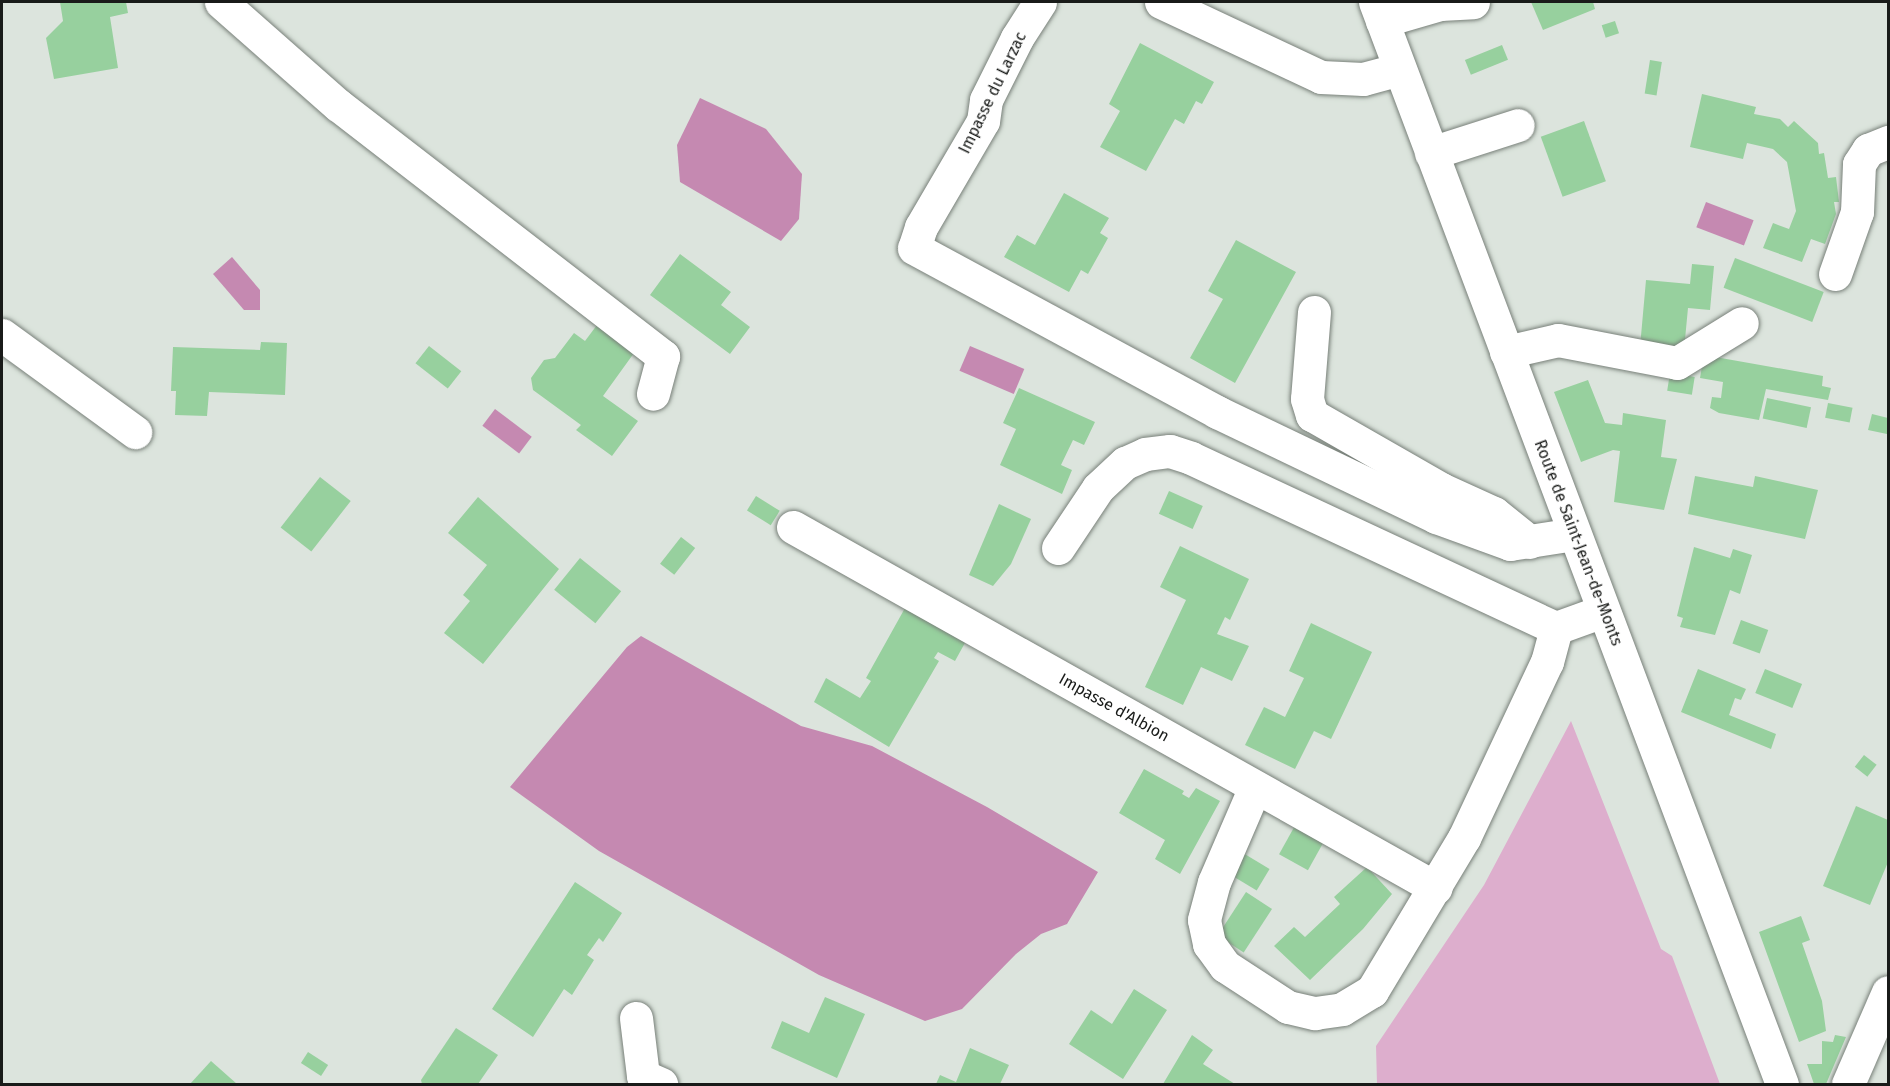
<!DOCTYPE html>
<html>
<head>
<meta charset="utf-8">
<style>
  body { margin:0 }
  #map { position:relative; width:1890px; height:1086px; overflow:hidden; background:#dce4dd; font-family:"Fira Sans",sans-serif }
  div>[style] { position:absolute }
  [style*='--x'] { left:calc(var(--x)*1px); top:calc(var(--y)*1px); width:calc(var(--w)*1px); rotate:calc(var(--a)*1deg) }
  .green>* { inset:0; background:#ddaecd }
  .water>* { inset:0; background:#c589b1; transform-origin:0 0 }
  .building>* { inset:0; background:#97d09e; transform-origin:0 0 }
  .roads { filter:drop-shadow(0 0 2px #788079) drop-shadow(0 0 2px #788079) }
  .minor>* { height:33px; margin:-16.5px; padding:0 16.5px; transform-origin:16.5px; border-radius:16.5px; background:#fff }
  .major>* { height:33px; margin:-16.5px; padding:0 16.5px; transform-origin:16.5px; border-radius:16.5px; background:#fff }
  span { translate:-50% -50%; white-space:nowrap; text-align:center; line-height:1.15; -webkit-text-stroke:4.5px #fff; paint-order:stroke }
  .street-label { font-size:16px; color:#191b19 }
  .frame { position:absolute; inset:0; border:3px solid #191b19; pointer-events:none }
</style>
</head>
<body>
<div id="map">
  <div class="green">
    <div style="clip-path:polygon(1571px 721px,1661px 949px,1672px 956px,1720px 1084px,1377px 1084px,1376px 1046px,1484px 885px)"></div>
  </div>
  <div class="water">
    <div style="clip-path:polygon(700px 98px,766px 129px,802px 174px,799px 219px,781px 241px,680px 182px,677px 145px)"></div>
    <div style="left:1706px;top:202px;width:51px;height:27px;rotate:21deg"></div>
    <div style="clip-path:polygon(232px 257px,260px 290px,260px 310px,244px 310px,213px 274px)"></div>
    <div style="left:970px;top:346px;width:59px;height:27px;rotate:23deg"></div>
    <div style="left:495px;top:409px;width:46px;height:21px;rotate:37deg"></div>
    <div style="clip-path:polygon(641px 636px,801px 726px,872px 746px,987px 807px,1098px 872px,1067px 924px,1041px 934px,1016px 954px,962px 1009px,925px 1021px,819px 975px,599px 851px,510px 787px,627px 647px)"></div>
  </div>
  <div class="building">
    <div style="clip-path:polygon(60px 2px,126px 2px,128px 13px,110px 17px,118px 68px,54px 79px,46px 38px,63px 21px)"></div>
    <div style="clip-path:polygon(1531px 2px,1593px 2px,1595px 9px,1543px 30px)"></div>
    <div style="left:1615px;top:21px;width:13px;height:14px;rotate:72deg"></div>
    <div style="clip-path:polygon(1140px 43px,1214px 82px,1202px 104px,1196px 101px,1184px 124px,1175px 119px,1146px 171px,1100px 147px,1120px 111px,1109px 104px)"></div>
    <div style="left:1502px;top:45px;width:16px;height:40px;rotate:68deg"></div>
    <div style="left:1650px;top:60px;width:12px;height:34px;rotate:9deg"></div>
    <div style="clip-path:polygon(1702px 94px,1756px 107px,1754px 114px,1780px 119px,1788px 127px,1794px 121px,1818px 143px,1819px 154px,1824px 153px,1828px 178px,1836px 177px,1839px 202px,1834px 202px,1836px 214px,1825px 244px,1811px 239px,1802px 262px,1763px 248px,1773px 223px,1789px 229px,1796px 211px,1787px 162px,1773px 149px,1747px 143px,1743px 159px,1690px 147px)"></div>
    <div style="left:1584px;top:121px;width:64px;height:46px;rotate:70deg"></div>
    <div style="clip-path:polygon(1064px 193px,1109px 218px,1100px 233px,1108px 238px,1102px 249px,1088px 274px,1081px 270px,1069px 292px,1004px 257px,1017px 235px,1035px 245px)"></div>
    <div style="clip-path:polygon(1236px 240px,1296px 272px,1235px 383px,1190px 358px,1223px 299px,1208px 291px)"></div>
    <div style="clip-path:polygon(680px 254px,731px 292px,721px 305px,750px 327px,730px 354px,650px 295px)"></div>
    <div style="left:1735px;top:258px;width:95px;height:32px;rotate:21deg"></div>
    <div style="clip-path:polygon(1692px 264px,1714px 266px,1710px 310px,1688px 308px,1684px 350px,1640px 347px,1646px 280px,1690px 284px)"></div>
    <div style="clip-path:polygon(597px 325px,634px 353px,603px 396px,638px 421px,612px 456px,576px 430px,581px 425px,533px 390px,531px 378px,544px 360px,555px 358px,574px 333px,585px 341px)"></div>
    <div style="clip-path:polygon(261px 342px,287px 343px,285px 395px,209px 392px,207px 416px,175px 415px,176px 391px,171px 391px,173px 347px,260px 350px)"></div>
    <div style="left:429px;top:346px;width:41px;height:22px;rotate:38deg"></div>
    <div style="clip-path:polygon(1704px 355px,1823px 376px,1822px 386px,1831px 388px,1828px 400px,1766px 389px,1759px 420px,1719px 413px,1710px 408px,1712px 397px,1721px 398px,1723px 382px,1700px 378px)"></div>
    <div style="left:1670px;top:373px;width:25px;height:18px;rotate:9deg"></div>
    <div style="clip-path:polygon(1588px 380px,1605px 423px,1622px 425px,1623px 413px,1666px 420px,1661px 457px,1677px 459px,1664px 510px,1614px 502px,1620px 451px,1613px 450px,1581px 462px,1554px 392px)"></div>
    <div style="clip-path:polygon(1019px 388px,1095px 422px,1084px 445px,1073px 440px,1061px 465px,1072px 470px,1062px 494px,1000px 465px,1016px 429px,1003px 423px)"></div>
    <div style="left:1767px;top:398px;width:45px;height:21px;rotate:12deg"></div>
    <div style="left:1828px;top:403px;width:25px;height:15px;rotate:11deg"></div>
    <div style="clip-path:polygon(1872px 414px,1888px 418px,1887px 434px,1868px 430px)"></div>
    <div style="clip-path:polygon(1695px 476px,1753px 487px,1755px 476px,1818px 490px,1805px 539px,1688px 514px)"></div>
    <div style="left:320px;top:477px;width:39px;height:64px;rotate:38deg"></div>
    <div style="left:1169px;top:491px;width:37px;height:25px;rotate:24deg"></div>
    <div style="left:756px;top:496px;width:28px;height:17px;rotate:32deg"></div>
    <div style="clip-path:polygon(478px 497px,559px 569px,483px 664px,444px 633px,470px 601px,463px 595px,487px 565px,448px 533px)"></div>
    <div style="clip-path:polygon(999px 504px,1031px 519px,1011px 564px,993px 586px,969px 575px)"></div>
    <div style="left:681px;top:537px;width:18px;height:34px;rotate:38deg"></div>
    <div style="clip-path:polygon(1180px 546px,1249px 579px,1230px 620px,1225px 617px,1217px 634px,1249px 646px,1232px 681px,1201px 667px,1183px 705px,1145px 687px,1186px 600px,1160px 587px)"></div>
    <div style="clip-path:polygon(1694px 547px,1730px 558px,1733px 549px,1752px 555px,1740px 594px,1730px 590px,1715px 635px,1680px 627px,1683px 618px,1677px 616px)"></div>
    <div style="left:580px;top:558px;width:53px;height:41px;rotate:39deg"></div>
    <div style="clip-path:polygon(905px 608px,966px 641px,955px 661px,938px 652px,934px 658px,939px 661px,889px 747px,814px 702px,826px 678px,860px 698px,871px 681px,866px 678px)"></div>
    <div style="left:1741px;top:620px;width:29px;height:25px;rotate:20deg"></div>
    <div style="clip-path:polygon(1311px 623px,1372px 652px,1331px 739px,1314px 731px,1295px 769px,1245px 745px,1264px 707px,1285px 717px,1304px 678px,1289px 671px)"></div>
    <div style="clip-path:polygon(1698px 669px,1746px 689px,1741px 700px,1735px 698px,1729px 715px,1776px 734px,1771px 749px,1681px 712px)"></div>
    <div style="left:1765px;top:669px;width:40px;height:26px;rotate:22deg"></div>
    <div style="left:1864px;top:755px;width:16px;height:15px;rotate:38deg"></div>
    <div style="clip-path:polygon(1144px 769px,1184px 791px,1182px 794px,1189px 798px,1196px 788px,1220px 801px,1180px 874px,1155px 859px,1165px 840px,1119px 813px)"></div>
    <div style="clip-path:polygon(1856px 806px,1888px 820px,1888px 862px,1870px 905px,1823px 886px)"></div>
    <div style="left:1297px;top:822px;width:33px;height:37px;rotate:29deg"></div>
    <div style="left:1243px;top:853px;width:31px;height:25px;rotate:31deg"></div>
    <div style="clip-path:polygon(1367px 867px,1392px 894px,1363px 929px,1310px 980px,1274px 946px,1294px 927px,1305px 937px,1340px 904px,1334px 897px)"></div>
    <div style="clip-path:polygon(575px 882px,622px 913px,603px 942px,599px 938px,587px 955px,594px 960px,572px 995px,564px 989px,533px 1037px,492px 1009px)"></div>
    <div style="left:1246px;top:892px;width:31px;height:52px;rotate:33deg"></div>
    <div style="clip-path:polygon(1801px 916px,1810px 940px,1802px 943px,1822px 1001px,1826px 1031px,1799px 1042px,1759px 932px)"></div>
    <div style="clip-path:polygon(1134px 989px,1167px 1010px,1123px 1079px,1069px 1044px,1091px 1010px,1112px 1024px)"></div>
    <div style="clip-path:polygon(825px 997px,865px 1014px,837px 1078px,771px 1048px,782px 1021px,809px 1033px)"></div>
    <div style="clip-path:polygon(456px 1028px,498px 1055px,478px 1084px,422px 1084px,421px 1080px)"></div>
    <div style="clip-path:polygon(1192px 1035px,1213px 1050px,1203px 1064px,1235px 1084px,1163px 1084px)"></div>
    <div style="clip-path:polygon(1835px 1035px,1846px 1037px,1826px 1084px,1814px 1084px,1807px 1064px,1822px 1064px,1822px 1041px,1833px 1042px)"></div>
    <div style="clip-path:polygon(970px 1048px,1009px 1065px,1000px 1084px,936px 1084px,940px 1075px,956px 1082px)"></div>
    <div style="left:308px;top:1052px;width:24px;height:13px;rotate:33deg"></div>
    <div style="clip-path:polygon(211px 1061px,237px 1084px,190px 1084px)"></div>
  </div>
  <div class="roads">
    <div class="minor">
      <div style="--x:221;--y:2;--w:156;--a:41.4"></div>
      <div style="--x:338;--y:105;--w:411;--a:37.7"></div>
      <div style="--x:663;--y:356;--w:39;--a:105"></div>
      <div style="--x:1040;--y:2;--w:43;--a:122.6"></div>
      <div style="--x:1017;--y:38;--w:69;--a:116.6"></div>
      <div style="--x:986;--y:100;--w:21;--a:98"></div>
      <div style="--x:983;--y:121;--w:123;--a:120.3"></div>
      <div style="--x:921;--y:227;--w:22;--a:108"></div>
      <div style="--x:914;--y:248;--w:345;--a:28.4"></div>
      <div style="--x:1217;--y:412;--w:243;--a:25.6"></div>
      <div style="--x:1436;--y:517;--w:79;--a:20"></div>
      <div style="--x:1510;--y:544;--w:65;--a:-8.9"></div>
      <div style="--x:1161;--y:2;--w:177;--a:25.1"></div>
      <div style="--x:1321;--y:77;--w:42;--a:2.7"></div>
      <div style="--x:1363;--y:79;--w:38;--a:-15"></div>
      <div style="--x:1382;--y:21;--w:60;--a:-16.3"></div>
      <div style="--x:1440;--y:4;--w:33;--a:-3"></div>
      <div style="--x:1431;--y:153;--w:91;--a:-17.8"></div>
      <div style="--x:1835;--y:274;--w:66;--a:-70.5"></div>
      <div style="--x:1857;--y:212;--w:48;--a:-87.6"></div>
      <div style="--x:1859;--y:164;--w:17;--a:-57"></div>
      <div style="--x:1868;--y:150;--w:22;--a:-22"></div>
      <div style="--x:1314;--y:312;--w:87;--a:94.6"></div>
      <div style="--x:1307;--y:399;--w:17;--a:73"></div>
      <div style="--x:1312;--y:415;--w:149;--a:29.8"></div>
      <div style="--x:1441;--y:489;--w:58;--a:24.4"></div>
      <div style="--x:1494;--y:513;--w:46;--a:38.9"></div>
      <div style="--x:2;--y:335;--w:165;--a:36.1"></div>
      <div style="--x:1506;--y:352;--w:53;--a:-13"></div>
      <div style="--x:1558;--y:340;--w:121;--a:10.9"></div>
      <div style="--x:1677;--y:363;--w:76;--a:-31.6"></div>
      <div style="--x:793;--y:527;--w:737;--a:29.31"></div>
      <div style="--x:1058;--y:548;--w:72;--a:-56.3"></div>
      <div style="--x:1098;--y:488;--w:37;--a:-43"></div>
      <div style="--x:1125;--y:463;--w:22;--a:-24"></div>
      <div style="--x:1145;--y:454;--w:25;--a:-7"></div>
      <div style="--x:1170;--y:451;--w:22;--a:18"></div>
      <div style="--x:1191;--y:458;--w:403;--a:25"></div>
      <div style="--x:1255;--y:787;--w:103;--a:113.3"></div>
      <div style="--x:1214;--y:882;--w:39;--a:105"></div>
      <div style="--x:1204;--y:920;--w:25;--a:78"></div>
      <div style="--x:1209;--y:944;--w:27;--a:54"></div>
      <div style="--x:1225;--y:966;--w:75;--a:33.1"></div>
      <div style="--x:1288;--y:1007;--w:28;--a:13"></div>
      <div style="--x:1315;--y:1013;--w:27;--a:-8"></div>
      <div style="--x:1342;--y:1009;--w:35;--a:-31"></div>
      <div style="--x:1372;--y:991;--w:179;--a:-59"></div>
      <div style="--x:1464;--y:838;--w:195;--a:-64.8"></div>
      <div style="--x:1547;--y:662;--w:35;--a:-75"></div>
      <div style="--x:1556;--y:628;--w:50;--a:-19.9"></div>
      <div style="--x:636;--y:1018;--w:58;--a:83.1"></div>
      <div style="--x:643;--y:1076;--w:20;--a:24"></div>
      <div style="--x:1848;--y:1084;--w:100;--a:-66.5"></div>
    </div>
    <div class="major">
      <div style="--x:1375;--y:2;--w:1156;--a:69.39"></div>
    </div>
  </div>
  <div class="street-label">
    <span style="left:993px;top:93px;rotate:-64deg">Impasse du Larzac</span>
    <span style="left:1578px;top:543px;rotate:69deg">Route de Saint-Jean-de-Monts</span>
    <span style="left:1114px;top:708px;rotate:29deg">Impasse d'Albion</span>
  </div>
  <div class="frame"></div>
</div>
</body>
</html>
